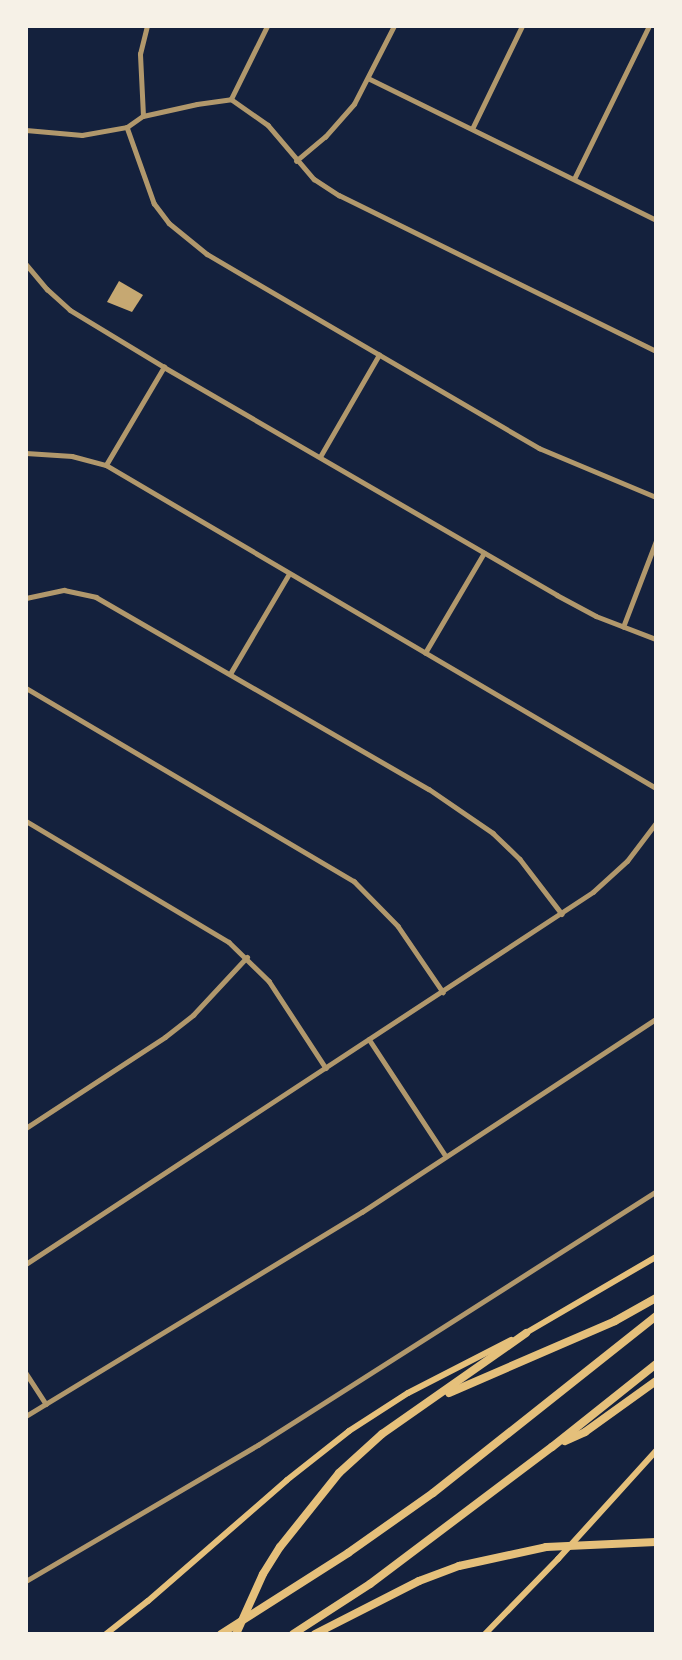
<!DOCTYPE html>
<html>
<head>
<meta charset="utf-8">
<style>
  body { margin:0 }
  #map { position:relative; width:682px; height:1660px; overflow:hidden; background:#14213d; font-family:Raleway,sans-serif }
  div>[style] { position:absolute }
  [style*='--x'] { left:calc(var(--x)*1px); top:calc(var(--y)*1px); width:calc(var(--w)*1px); rotate:calc(var(--a)*1deg) }
  .building>* { inset:0; background:#c6a872 }
  .minor>* { height:4.5px; margin:-2.25px; padding:0 2.25px; transform-origin:2.25px; border-radius:2.25px; background:#b1986c }
  .secondary>* { height:6px; margin:-3px; padding:0 3px; transform-origin:3px; border-radius:3px; background:#e5c07b }
  .motorway>* { height:8px; margin:-4px; padding:0 4px; transform-origin:4px; border-radius:4px; background:#e5c07b }
  span { translate:-50% -50%; white-space:nowrap; text-align:center; line-height:1.15; -webkit-text-stroke:6px #f6f1e7; paint-order:stroke }
  .frame { position:absolute; inset:0; border:28px solid #f6f1e7; pointer-events:none }
</style>
</head>
<body>
<div id="map">
  <div class="building">
    <div style="clip-path:polygon(119px 281px,143px 295px,132px 312px,107px 302px)"></div>
  </div>
  <div class="minor">
    <div style="--x:368;--y:78;--w:321;--a:26.2"></div>
    <div style="--x:231;--y:99;--w:81;--a:-63.7"></div>
    <div style="--x:143;--y:116;--w:62;--a:-92.8"></div>
    <div style="--x:140;--y:54;--w:29;--a:-76"></div>
    <div style="--x:127;--y:127;--w:81;--a:70.4"></div>
    <div style="--x:154;--y:203;--w:25;--a:53"></div>
    <div style="--x:169;--y:223;--w:49;--a:39.2"></div>
    <div style="--x:207;--y:254;--w:385;--a:30.3"></div>
    <div style="--x:539;--y:448;--w:127;--a:22.7"></div>
    <div style="--x:472;--y:129;--w:114;--a:-64.1"></div>
    <div style="--x:26;--y:130;--w:56;--a:5.1"></div>
    <div style="--x:82;--y:135;--w:46;--a:-10.1"></div>
    <div style="--x:127;--y:127;--w:19;--a:-35"></div>
    <div style="--x:143;--y:116;--w:55;--a:-12.5"></div>
    <div style="--x:197;--y:104;--w:34;--a:-8"></div>
    <div style="--x:231;--y:99;--w:45;--a:35.1"></div>
    <div style="--x:268;--y:125;--w:71;--a:49.6"></div>
    <div style="--x:314;--y:179;--w:30;--a:33"></div>
    <div style="--x:339;--y:195;--w:353;--a:26.2"></div>
    <div style="--x:296;--y:161;--w:38;--a:-40"></div>
    <div style="--x:325;--y:137;--w:44;--a:-48.7"></div>
    <div style="--x:354;--y:104;--w:88;--a:-62.9"></div>
    <div style="--x:574;--y:179;--w:170;--a:-63.9"></div>
    <div style="--x:26;--y:264;--w:33;--a:50"></div>
    <div style="--x:47;--y:289;--w:31;--a:42"></div>
    <div style="--x:70;--y:310;--w:110;--a:31.2"></div>
    <div style="--x:164;--y:367;--w:454;--a:30.1"></div>
    <div style="--x:557;--y:595;--w:44;--a:28.3"></div>
    <div style="--x:596;--y:616;--w:64;--a:21"></div>
    <div style="--x:26;--y:453;--w:46;--a:3.7"></div>
    <div style="--x:72;--y:456;--w:35;--a:15"></div>
    <div style="--x:106;--y:465;--w:638;--a:30.42"></div>
    <div style="--x:320;--y:457;--w:118;--a:-60"></div>
    <div style="--x:106;--y:465;--w:114;--a:-59.4"></div>
    <div style="--x:26;--y:598;--w:39;--a:-12"></div>
    <div style="--x:64;--y:590;--w:33;--a:12"></div>
    <div style="--x:96;--y:597;--w:384;--a:30"></div>
    <div style="--x:429;--y:789;--w:78;--a:34.5"></div>
    <div style="--x:493;--y:833;--w:37;--a:44"></div>
    <div style="--x:520;--y:859;--w:69;--a:52.6"></div>
    <div style="--x:623;--y:627;--w:92;--a:-69"></div>
    <div style="--x:425;--y:653;--w:116;--a:-59.5"></div>
    <div style="--x:230;--y:674;--w:116;--a:-59.5"></div>
    <div style="--x:26;--y:688;--w:381;--a:30.5"></div>
    <div style="--x:354;--y:881;--w:63;--a:45.6"></div>
    <div style="--x:398;--y:926;--w:80;--a:55.7"></div>
    <div style="--x:26;--y:821;--w:236;--a:30.8"></div>
    <div style="--x:229;--y:942;--w:56;--a:44.3"></div>
    <div style="--x:269;--y:981;--w:104;--a:56.8"></div>
    <div style="--x:369;--y:1039;--w:140;--a:56.7"></div>
    <div style="--x:26;--y:1128;--w:166;--a:-33.2"></div>
    <div style="--x:165;--y:1037;--w:36;--a:-38"></div>
    <div style="--x:193;--y:1015;--w:79;--a:-47"></div>
    <div style="--x:26;--y:1264;--w:678;--a:-33.27"></div>
    <div style="--x:593;--y:892;--w:46;--a:-42.4"></div>
    <div style="--x:627;--y:861;--w:48;--a:-52.7"></div>
    <div style="--x:26;--y:1373;--w:37;--a:57"></div>
    <div style="--x:26;--y:1416;--w:393;--a:-31.3"></div>
    <div style="--x:362;--y:1212;--w:352;--a:-33.3"></div>
    <div style="--x:26;--y:1581;--w:269;--a:-30.4"></div>
    <div style="--x:258;--y:1445;--w:472;--a:-32.5"></div>
  </div>
  <div class="secondary">
    <div style="--x:524;--y:1334;--w:153;--a:-30.3"></div>
    <div style="--x:106;--y:1634;--w:53;--a:-38.2"></div>
    <div style="--x:148;--y:1601;--w:184;--a:-41"></div>
    <div style="--x:287;--y:1480;--w:79;--a:-38.3"></div>
    <div style="--x:349;--y:1431;--w:70;--a:-32.8"></div>
    <div style="--x:408;--y:1393;--w:116;--a:-27.2"></div>
    <div style="--x:485;--y:1634;--w:105;--a:-45.8"></div>
    <div style="--x:558;--y:1559;--w:146;--a:-47.8"></div>
  </div>
  <div class="motorway">
    <div style="--x:449;--y:1393;--w:181;--a:-23.4"></div>
    <div style="--x:615;--y:1321;--w:47;--a:-29.3"></div>
    <div style="--x:565;--y:1441;--w:22;--a:-24"></div>
    <div style="--x:585;--y:1432;--w:87;--a:-35.7"></div>
    <div style="--x:221;--y:1634;--w:151;--a:-32.5"></div>
    <div style="--x:348;--y:1553;--w:104;--a:-35.2"></div>
    <div style="--x:433;--y:1493;--w:285;--a:-38.4"></div>
    <div style="--x:236;--y:1634;--w:66;--a:-65.8"></div>
    <div style="--x:263;--y:1574;--w:32;--a:-58"></div>
    <div style="--x:280;--y:1547;--w:95;--a:-51.4"></div>
    <div style="--x:339;--y:1473;--w:58;--a:-42.2"></div>
    <div style="--x:382;--y:1434;--w:176;--a:-35"></div>
    <div style="--x:293;--y:1634;--w:92;--a:-33"></div>
    <div style="--x:370;--y:1584;--w:228;--a:-37"></div>
    <div style="--x:552;--y:1447;--w:133;--a:-38.6"></div>
    <div style="--x:315;--y:1634;--w:117;--a:-27"></div>
    <div style="--x:419;--y:1581;--w:43;--a:-20.6"></div>
    <div style="--x:459;--y:1566;--w:89;--a:-12.3"></div>
    <div style="--x:546;--y:1547;--w:110;--a:-2.6"></div>
  </div>
  <div class="frame"></div>
</div>
</body>
</html>
